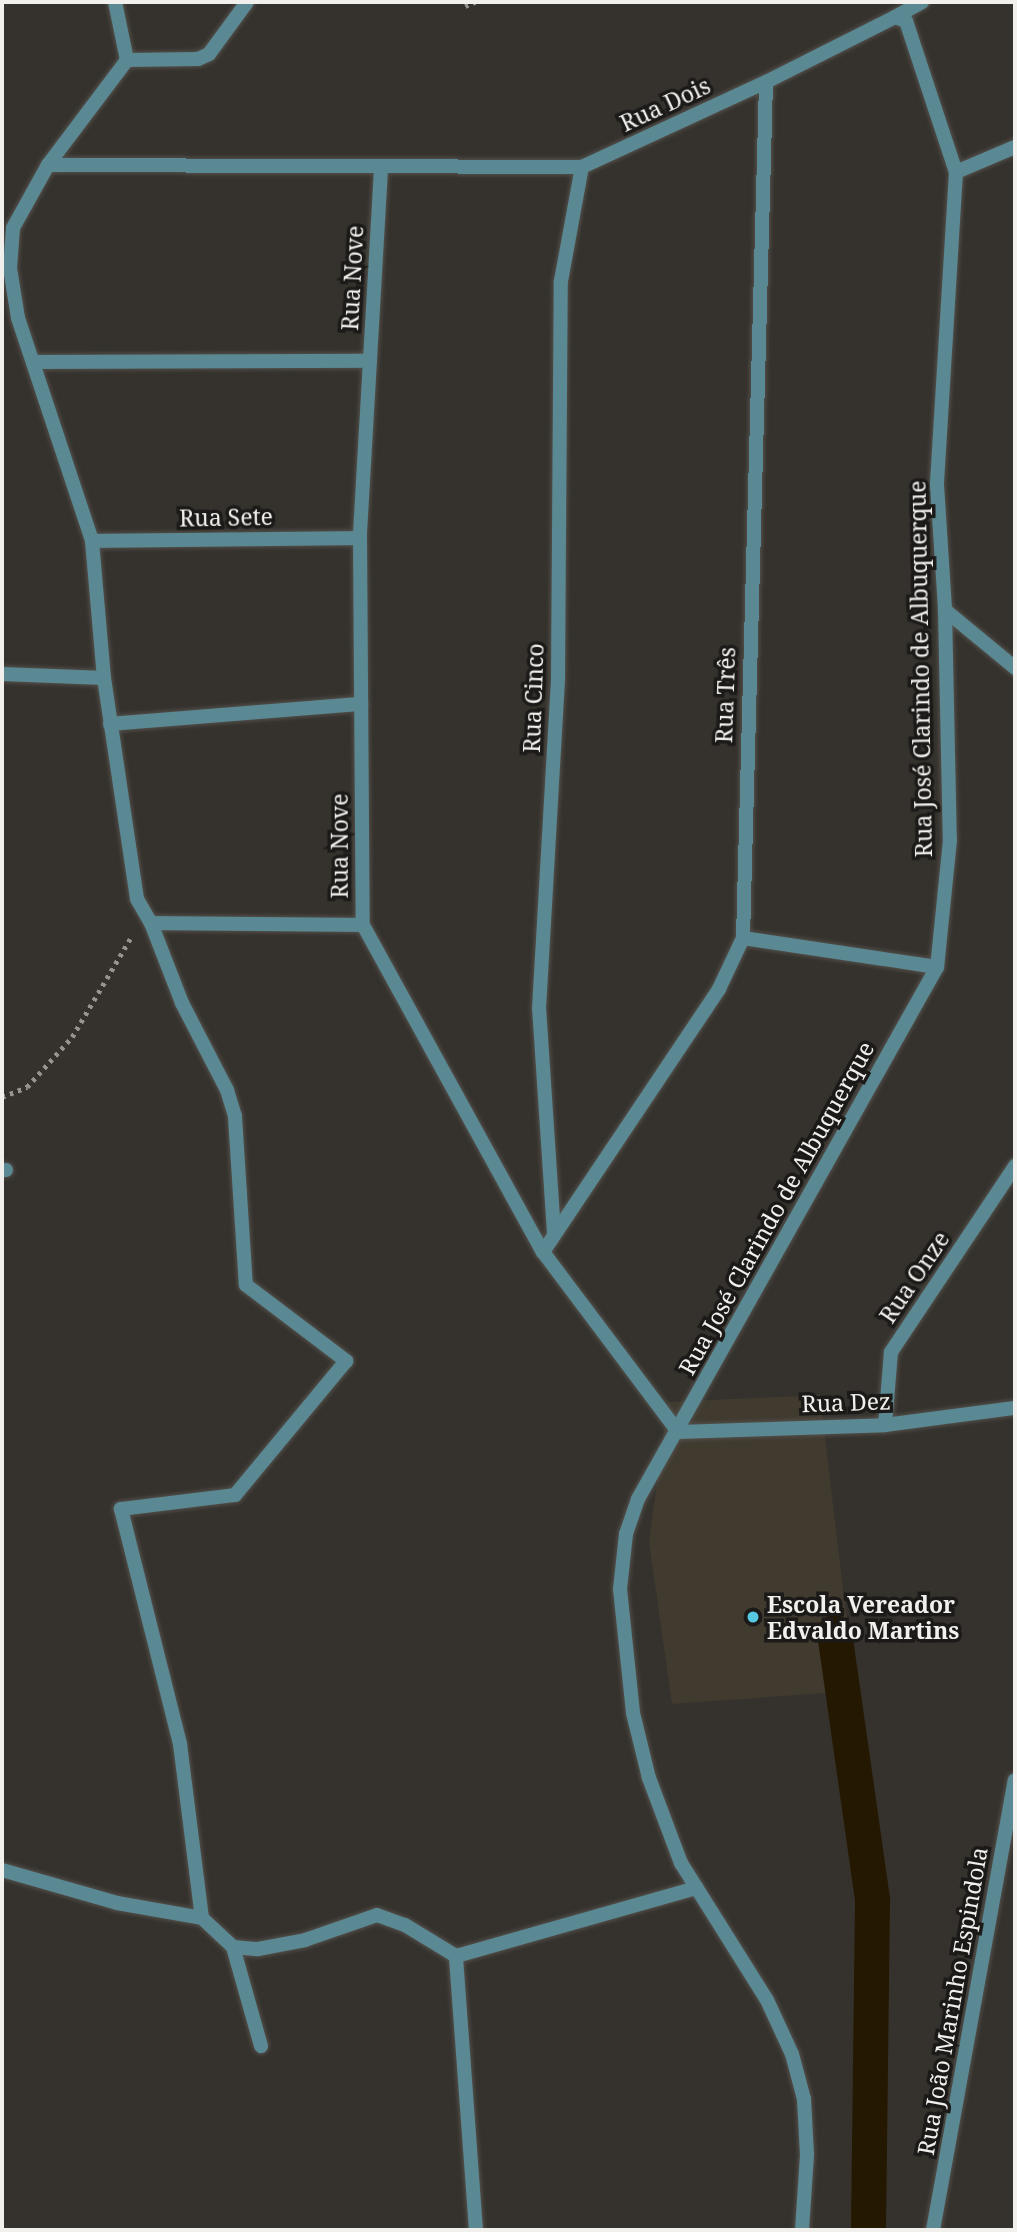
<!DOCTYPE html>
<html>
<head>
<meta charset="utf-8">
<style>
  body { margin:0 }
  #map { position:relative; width:1017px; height:2232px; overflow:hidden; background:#35322d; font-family:"Noto Serif",serif }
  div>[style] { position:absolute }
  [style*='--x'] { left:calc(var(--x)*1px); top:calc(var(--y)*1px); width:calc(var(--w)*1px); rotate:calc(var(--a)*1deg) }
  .built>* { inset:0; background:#403a2f }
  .canal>* { height:35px; margin:-17.5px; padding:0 17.5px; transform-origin:17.5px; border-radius:17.5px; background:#251800 }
  .path>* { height:4.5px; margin-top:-2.25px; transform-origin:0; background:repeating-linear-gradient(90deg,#96948f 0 3.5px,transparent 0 8.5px) }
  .roads { filter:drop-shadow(0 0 2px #53504c) drop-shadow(0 0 2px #53504c) }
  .lane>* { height:14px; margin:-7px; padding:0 7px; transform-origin:7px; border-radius:7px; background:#5a8993 }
  .street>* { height:14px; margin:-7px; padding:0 7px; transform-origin:7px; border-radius:7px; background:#5a8993 }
  .dots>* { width:19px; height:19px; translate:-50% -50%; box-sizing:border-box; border:4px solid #1b1a18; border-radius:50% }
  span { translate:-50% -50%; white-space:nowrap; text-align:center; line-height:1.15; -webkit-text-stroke:7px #1b1a18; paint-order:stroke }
  .street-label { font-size:23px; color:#f2f0ec }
  .poi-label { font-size:23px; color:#f2f0ec; font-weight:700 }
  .left { translate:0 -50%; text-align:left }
  .frame { position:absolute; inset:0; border:4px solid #f2f0ec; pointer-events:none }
</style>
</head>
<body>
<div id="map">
  <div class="built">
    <div style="clip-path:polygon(820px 1395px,855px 1691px,672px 1704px,649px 1542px,668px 1402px)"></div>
  </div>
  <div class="canal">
    <div style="--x:834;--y:1632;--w:271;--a:81.9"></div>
    <div style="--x:872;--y:1900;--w:330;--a:90.7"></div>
  </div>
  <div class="path">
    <div style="--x:465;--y:6;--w:11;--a:-22"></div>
    <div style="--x:2;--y:1097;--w:27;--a:-22"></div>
    <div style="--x:27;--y:1087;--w:67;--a:-48"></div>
    <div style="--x:72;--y:1037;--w:114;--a:-59.4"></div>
  </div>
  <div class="roads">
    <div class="lane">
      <div style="--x:895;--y:17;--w:31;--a:-29"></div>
      <div style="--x:476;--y:2230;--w:275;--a:-94.2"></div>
      <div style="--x:456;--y:1956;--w:250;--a:-15.8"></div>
    </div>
    <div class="street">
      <div style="--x:115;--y:2;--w:59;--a:78.3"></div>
      <div style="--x:127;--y:60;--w:131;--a:127"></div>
      <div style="--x:48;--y:165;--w:72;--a:119.1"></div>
      <div style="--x:13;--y:228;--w:40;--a:94.3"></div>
      <div style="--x:10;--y:268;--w:51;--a:80.9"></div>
      <div style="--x:18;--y:318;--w:235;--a:71.6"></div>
      <div style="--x:92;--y:541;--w:138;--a:85"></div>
      <div style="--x:104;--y:678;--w:223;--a:81.5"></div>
      <div style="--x:137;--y:899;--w:28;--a:60"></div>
      <div style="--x:151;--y:923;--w:212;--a:0.5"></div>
      <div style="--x:127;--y:60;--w:71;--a:-0.8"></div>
      <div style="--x:198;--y:59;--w:12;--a:-24"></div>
      <div style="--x:209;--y:54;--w:64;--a:-53.8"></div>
      <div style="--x:48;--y:165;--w:534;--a:0.21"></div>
      <div style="--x:582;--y:167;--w:203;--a:-24.8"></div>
      <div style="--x:766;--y:82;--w:144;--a:-26.7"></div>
      <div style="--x:895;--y:17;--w:12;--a:20"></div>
      <div style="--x:906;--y:21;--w:159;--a:71.7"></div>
      <div style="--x:956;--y:172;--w:314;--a:93.5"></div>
      <div style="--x:937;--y:485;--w:125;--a:86.3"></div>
      <div style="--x:945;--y:610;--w:230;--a:88.8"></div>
      <div style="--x:950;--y:840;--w:128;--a:95.8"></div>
      <div style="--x:937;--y:967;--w:610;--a:119.34"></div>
      <div style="--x:638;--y:1499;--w:37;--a:109"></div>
      <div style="--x:626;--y:1534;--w:55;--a:96.2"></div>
      <div style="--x:620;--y:1589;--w:125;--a:84"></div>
      <div style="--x:633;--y:1713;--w:67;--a:76.2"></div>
      <div style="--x:649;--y:1778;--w:91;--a:69.4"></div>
      <div style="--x:681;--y:1863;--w:162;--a:57.9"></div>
      <div style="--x:767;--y:2000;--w:60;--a:65.2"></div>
      <div style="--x:792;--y:2054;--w:47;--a:75.1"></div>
      <div style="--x:804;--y:2099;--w:56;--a:86.9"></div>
      <div style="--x:807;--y:2155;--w:75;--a:93.8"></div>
      <div style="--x:381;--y:169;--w:370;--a:93.3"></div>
      <div style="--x:360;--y:538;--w:387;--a:89.6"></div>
      <div style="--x:363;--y:925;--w:373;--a:61.2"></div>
      <div style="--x:543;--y:1252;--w:225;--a:53.1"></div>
      <div style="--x:956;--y:172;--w:64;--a:-23"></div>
      <div style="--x:33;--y:362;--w:337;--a:-0.2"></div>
      <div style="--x:92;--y:541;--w:268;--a:-0.6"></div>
      <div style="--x:945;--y:610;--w:91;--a:39.6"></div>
      <div style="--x:2;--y:674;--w:102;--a:2.2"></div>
      <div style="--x:110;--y:724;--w:252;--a:-4.6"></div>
      <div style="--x:151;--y:923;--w:86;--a:68.8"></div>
      <div style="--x:182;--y:1003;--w:98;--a:62.7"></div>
      <div style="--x:227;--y:1090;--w:28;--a:73"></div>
      <div style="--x:235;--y:1117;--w:168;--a:86.3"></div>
      <div style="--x:246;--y:1285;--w:126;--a:37.2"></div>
      <div style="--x:346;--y:1361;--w:174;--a:129.6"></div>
      <div style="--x:235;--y:1495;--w:115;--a:173"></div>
      <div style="--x:121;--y:1509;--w:242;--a:75.9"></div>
      <div style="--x:180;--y:1744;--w:175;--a:82.8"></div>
      <div style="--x:743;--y:938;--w:196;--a:8.5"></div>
      <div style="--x:2;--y:1170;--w:4;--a:0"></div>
      <div style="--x:554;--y:1233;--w:225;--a:-93.8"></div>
      <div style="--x:539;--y:1009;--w:332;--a:-86.7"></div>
      <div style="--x:558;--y:678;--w:397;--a:-89.6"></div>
      <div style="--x:561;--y:281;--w:116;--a:-79.6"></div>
      <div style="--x:543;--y:1252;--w:316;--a:-56.2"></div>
      <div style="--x:719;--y:989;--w:56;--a:-64.8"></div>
      <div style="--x:743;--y:938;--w:856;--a:-88.46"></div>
      <div style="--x:885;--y:1425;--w:73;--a:-85.3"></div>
      <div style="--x:891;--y:1352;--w:224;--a:-56.3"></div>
      <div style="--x:678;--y:1432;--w:207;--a:-1.9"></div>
      <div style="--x:885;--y:1425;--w:131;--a:-7.5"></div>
      <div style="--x:2;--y:1870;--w:120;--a:16"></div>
      <div style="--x:117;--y:1903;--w:86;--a:10"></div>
      <div style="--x:202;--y:1918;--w:42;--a:43.1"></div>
      <div style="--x:233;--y:1947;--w:103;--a:74.2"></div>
      <div style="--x:233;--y:1947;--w:25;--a:5"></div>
      <div style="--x:258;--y:1949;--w:48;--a:-10.8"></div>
      <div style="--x:305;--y:1940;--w:76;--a:-19.1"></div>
      <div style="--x:377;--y:1915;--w:30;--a:20"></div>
      <div style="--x:405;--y:1925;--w:60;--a:31.3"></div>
      <div style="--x:933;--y:2230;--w:457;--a:-79.7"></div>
    </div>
  </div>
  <div class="dots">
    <div style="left:753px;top:1617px;background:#56c9e1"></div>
  </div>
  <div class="street-label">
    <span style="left:665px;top:104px;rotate:-25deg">Rua Dois</span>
    <span style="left:352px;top:278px;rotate:-87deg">Rua Nove</span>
    <span style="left:226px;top:517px;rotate:-1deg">Rua Sete</span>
    <span style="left:920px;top:669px;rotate:-91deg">Rua José Clarindo de Albuquerque</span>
    <span style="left:725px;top:695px;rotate:-88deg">Rua Três</span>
    <span style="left:533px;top:698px;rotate:-88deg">Rua Cinco</span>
    <span style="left:339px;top:846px;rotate:-90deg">Rua Nove</span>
    <span style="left:776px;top:1208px;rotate:-61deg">Rua José Clarindo de Albuquerque</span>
    <span style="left:914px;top:1277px;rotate:-56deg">Rua Onze</span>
    <span style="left:846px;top:1402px;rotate:-2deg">Rua Dez</span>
    <span style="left:952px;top:2001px;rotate:-80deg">Rua João Marinho Espindola</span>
  </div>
  <div class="poi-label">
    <span class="left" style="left:767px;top:1617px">Escola Vereador<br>Edvaldo Martins</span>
  </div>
  <div class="frame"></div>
</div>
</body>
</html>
